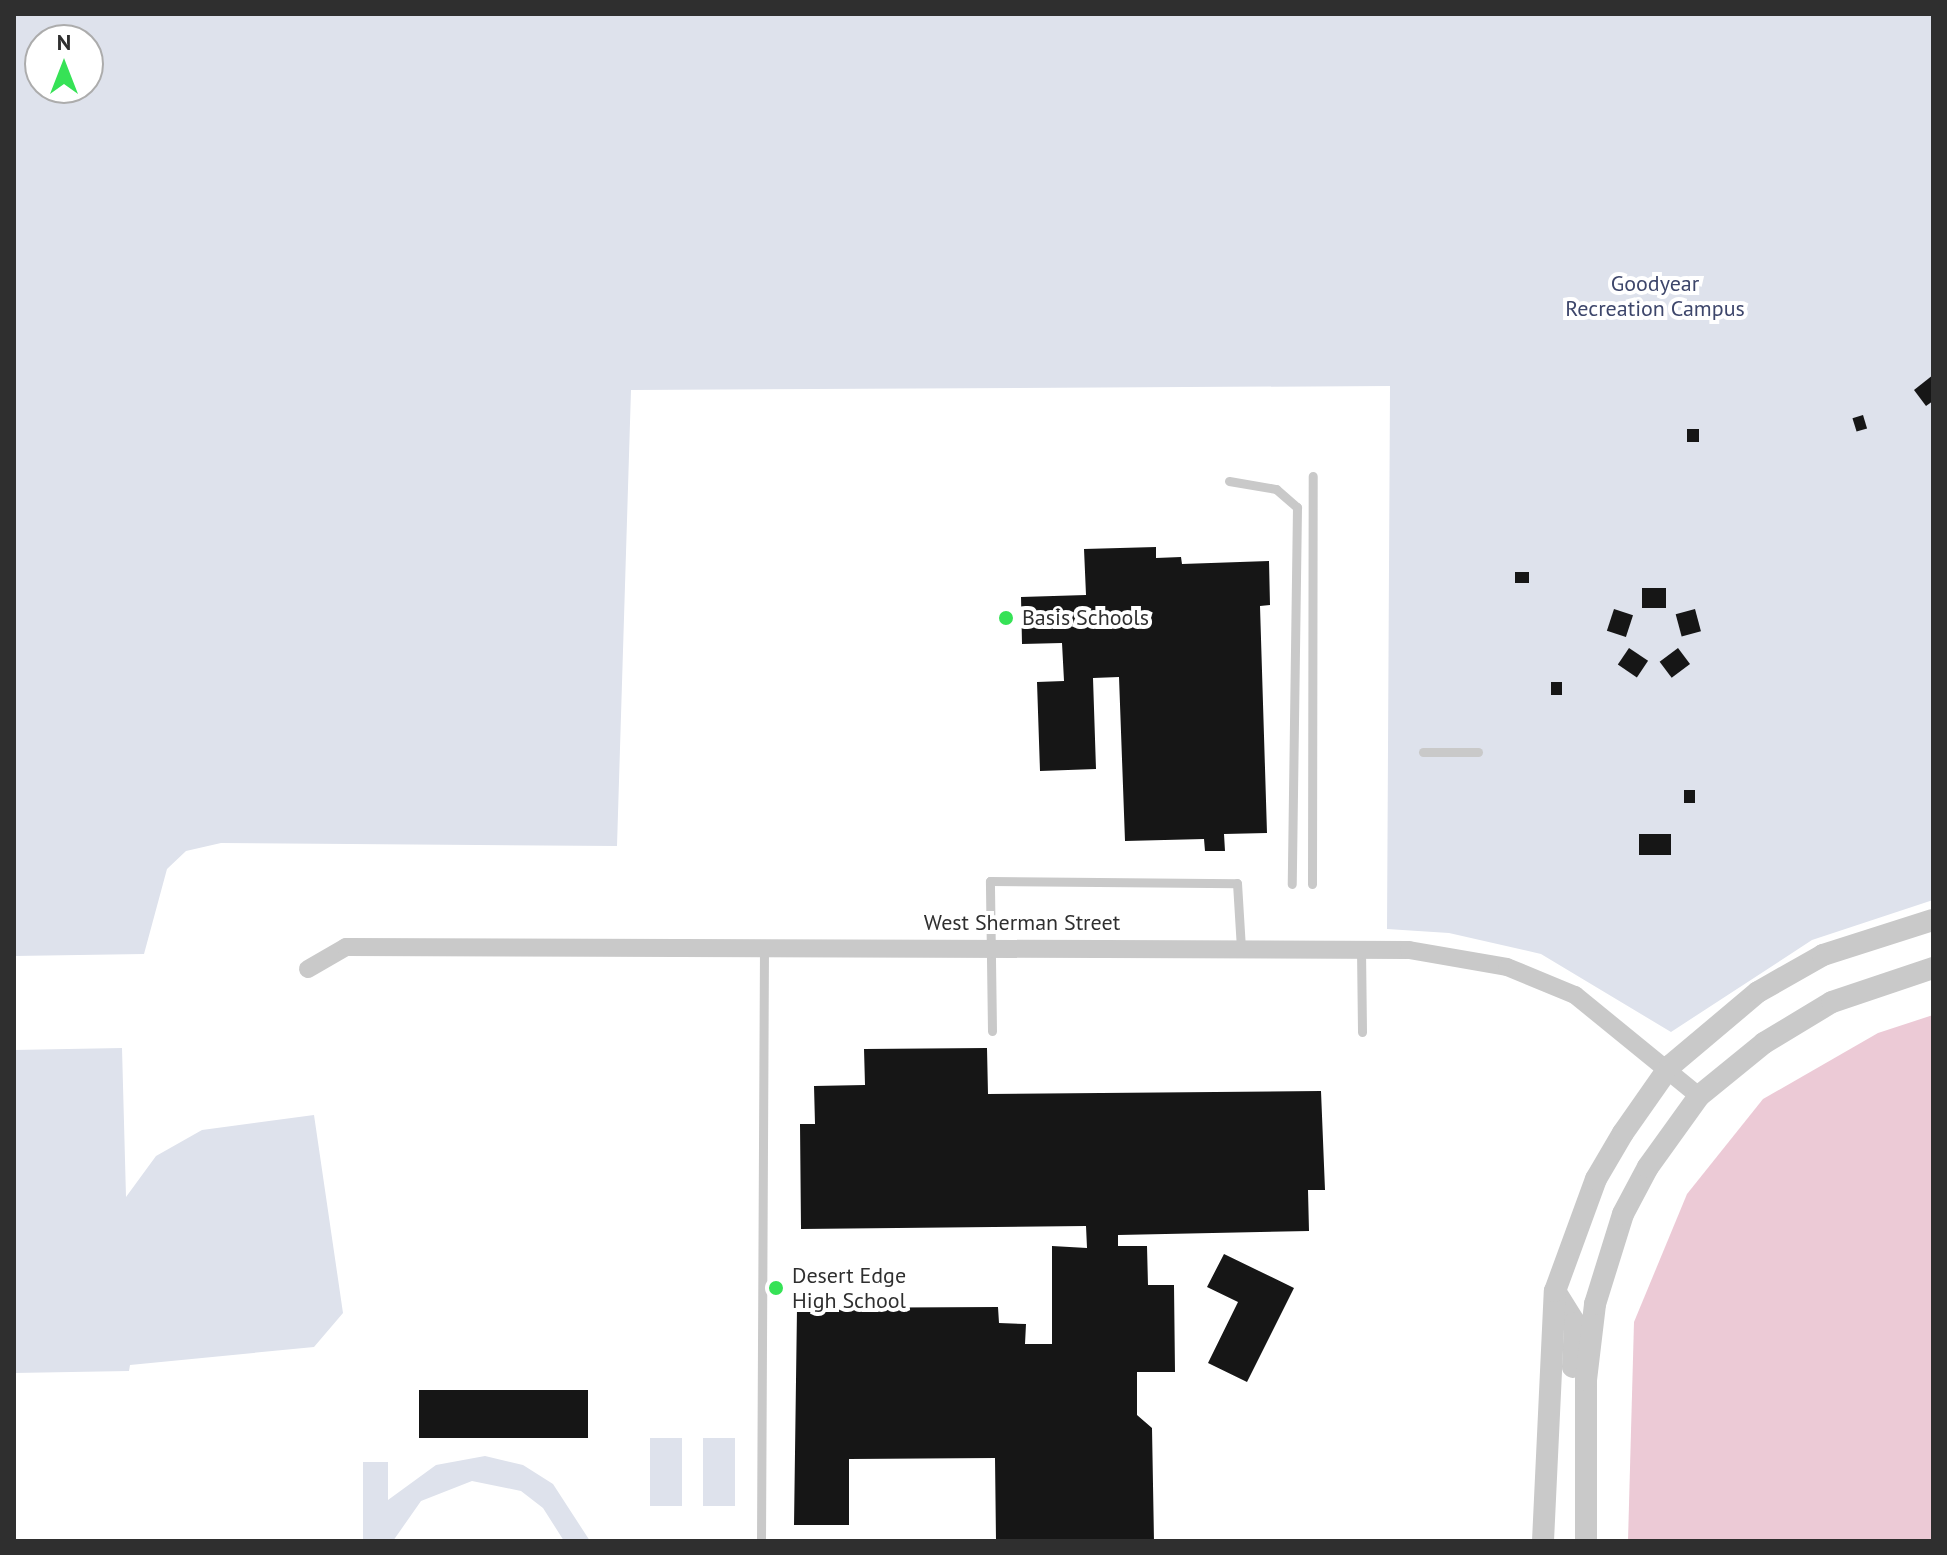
<!DOCTYPE html>
<html>
<head>
<meta charset="utf-8">
<style>
  body { margin:0 }
  #map { position:relative; width:1947px; height:1555px; overflow:hidden; background:#fff; font-family:"PT Sans",sans-serif }
  div>[style] { position:absolute }
  [style*='--x'] { left:calc(var(--x)*1px); top:calc(var(--y)*1px); width:calc(var(--w)*1px); rotate:calc(var(--a)*1deg) }
  .green>* { inset:0; background:#dee2ec; transform-origin:0 0 }
  .water>* { inset:0; background:#eccad6 }
  .building>* { inset:0; background:#161616; transform-origin:0 0 }
  .service>* { height:9px; margin:-4.5px; padding:0 4.5px; transform-origin:4.5px; border-radius:4.5px; background:#c9c9c9 }
  .minor>* { height:18px; margin:-9px; padding:0 9px; transform-origin:9px; border-radius:9px; background:#c9c9c9 }
  .tertiary>* { height:22px; margin:-11px; padding:0 11px; transform-origin:11px; border-radius:11px; background:#c9c9c9 }
  .dots>* { width:22px; height:22px; translate:-50% -50%; box-sizing:border-box; border:4px solid #fff; border-radius:50% }
  span { translate:-50% -50%; white-space:nowrap; text-align:center; line-height:1.15; -webkit-text-stroke:8px #fff; paint-order:stroke }
  .park-label { font-size:22px; color:#3d466b }
  .poi-label { font-size:22px; color:#2f2f2f }
  .left { translate:0 -50%; text-align:left }
  .street-label { font-size:22px; color:#2f2f2f }
  .frame { position:absolute; inset:0; border:16px solid #2f2f2f; pointer-events:none }
  .north { position:absolute; left:24px; top:24px; width:80px; height:80px; box-sizing:border-box; background:#fff; border:2px solid #acacac; border-radius:50%; rotate:0deg; font-size:22px; font-weight:700; line-height:32px; text-align:center; color:#2f2f2f }
  .north::after { content:''; display:block; margin:auto; width:28px; height:36px; background:#36e256; clip-path:polygon(50% 0,100% 100%,50% 72%,0 100%) }
</style>
</head>
<body>
<div id="map">
  <div class="green">
    <div style="clip-path:polygon(evenodd,14px 14px,1933px 14px,1933px 900px,1812px 940px,1671px 1032px,1541px 954px,1449px 933px,1387px 929px,1390px 386px,631px 390px,617px 846px,221px 843px,186px 851px,167px 869px,144px 954px,14px 956px,14px 14px,40px 40px,88px 40px,88px 88px,40px 88px,40px 40px)"></div>
    <div style="clip-path:polygon(122px 1048px,126px 1197px,156px 1156px,202px 1130px,314px 1115px,343px 1313px,314px 1347px,130px 1365px,129px 1371px,14px 1373px,14px 1050px)"></div>
    <div style="left:650px;top:1438px;width:32px;height:68px"></div>
    <div style="left:703px;top:1438px;width:32px;height:68px"></div>
    <div style="clip-path:polygon(485px 1456px,523px 1465px,553px 1484px,590px 1541px,564px 1541px,543px 1508px,521px 1491px,472px 1481px,421px 1501px,393px 1541px,363px 1541px,363px 1462px,388px 1462px,388px 1500px,436px 1465px)"></div>
  </div>
  <div class="water">
    <div style="clip-path:polygon(1933px 1015px,1933px 1541px,1628px 1541px,1634px 1322px,1687px 1194px,1763px 1099px,1878px 1033px)"></div>
  </div>
  <div class="building">
    <div style="clip-path:polygon(1933px 375px,1933px 401px,1926px 406px,1914px 390px)"></div>
    <div style="left:1863px;top:415px;width:14px;height:11px;rotate:73deg"></div>
    <div style="left:1687px;top:429px;width:12px;height:13px"></div>
    <div style="clip-path:polygon(1156px 547px,1156px 558px,1181px 557px,1182px 564px,1269px 561px,1270px 605px,1260px 606px,1267px 833px,1224px 834px,1225px 851px,1205px 851px,1204px 839px,1125px 841px,1119px 677px,1093px 678px,1096px 769px,1040px 771px,1037px 682px,1064px 681px,1062px 643px,1022px 644px,1021px 597px,1086px 595px,1084px 549px)"></div>
    <div style="left:1515px;top:572px;width:14px;height:11px"></div>
    <div style="left:1642px;top:588px;width:24px;height:20px"></div>
    <div style="left:1614px;top:609px;width:20px;height:23px;rotate:18deg"></div>
    <div style="left:1695px;top:609px;width:23px;height:20px;rotate:75deg"></div>
    <div style="left:1629px;top:648px;width:23px;height:20px;rotate:34deg"></div>
    <div style="left:1678px;top:648px;width:20px;height:23px;rotate:53deg"></div>
    <div style="left:1551px;top:682px;width:11px;height:13px"></div>
    <div style="left:1684px;top:790px;width:11px;height:13px"></div>
    <div style="left:1639px;top:834px;width:32px;height:21px"></div>
    <div style="clip-path:polygon(987px 1048px,988px 1094px,1321px 1091px,1325px 1190px,1308px 1190px,1309px 1231px,1118px 1235px,1118px 1246px,1147px 1246px,1148px 1285px,1174px 1285px,1175px 1372px,1137px 1372px,1137px 1415px,1152px 1428px,1154px 1541px,996px 1541px,995px 1458px,849px 1459px,849px 1525px,794px 1525px,797px 1308px,998px 1307px,999px 1323px,1026px 1324px,1025px 1344px,1052px 1344px,1052px 1246px,1087px 1248px,1086px 1226px,801px 1229px,800px 1124px,815px 1124px,814px 1086px,865px 1085px,864px 1049px)"></div>
    <div style="clip-path:polygon(1224px 1254px,1294px 1288px,1247px 1382px,1208px 1363px,1238px 1302px,1207px 1287px)"></div>
    <div style="left:588px;top:1390px;width:48px;height:169px;rotate:90deg"></div>
  </div>
  <div class="service">
    <div style="--x:1229;--y:481;--w:48;--a:9.7"></div>
    <div style="--x:1276;--y:489;--w:28;--a:41"></div>
    <div style="--x:1297;--y:507;--w:377;--a:90.8"></div>
    <div style="--x:1423;--y:752;--w:55;--a:0"></div>
    <div style="--x:1312;--y:884;--w:408;--a:-89.9"></div>
    <div style="--x:1361;--y:949;--w:83;--a:89.3"></div>
    <div style="--x:992;--y:1031;--w:150;--a:-90.8"></div>
    <div style="--x:990;--y:881;--w:247;--a:0.5"></div>
    <div style="--x:1237;--y:883;--w:65;--a:86.5"></div>
    <div style="--x:761;--y:1541;--w:593;--a:-89.71"></div>
  </div>
  <div class="minor">
    <div style="--x:308;--y:969;--w:44;--a:-30.1"></div>
    <div style="--x:346;--y:947;--w:1063;--a:0.16"></div>
    <div style="--x:1409;--y:950;--w:99;--a:9.8"></div>
    <div style="--x:1507;--y:967;--w:74;--a:22.4"></div>
    <div style="--x:1575;--y:995;--w:160;--a:39.2"></div>
  </div>
  <div class="tertiary">
    <div style="--x:1555;--y:1291;--w:38;--a:58"></div>
    <div style="--x:1575;--y:1323;--w:44;--a:92.6"></div>
    <div style="--x:1543;--y:1541;--w:250;--a:-87.3"></div>
    <div style="--x:1555;--y:1291;--w:119;--a:-69.9"></div>
    <div style="--x:1596;--y:1179;--w:53;--a:-59.6"></div>
    <div style="--x:1623;--y:1133;--w:82;--a:-55"></div>
    <div style="--x:1670;--y:1066;--w:115;--a:-40.1"></div>
    <div style="--x:1758;--y:992;--w:75;--a:-29.6"></div>
    <div style="--x:1823;--y:955;--w:115;--a:-17.7"></div>
    <div style="--x:1586;--y:1541;--w:161;--a:-90"></div>
    <div style="--x:1586;--y:1380;--w:77;--a:-83.2"></div>
    <div style="--x:1595;--y:1304;--w:94;--a:-72.7"></div>
    <div style="--x:1623;--y:1214;--w:53;--a:-62"></div>
    <div style="--x:1648;--y:1167;--w:87;--a:-54.3"></div>
    <div style="--x:1699;--y:1096;--w:84;--a:-39.2"></div>
    <div style="--x:1764;--y:1043;--w:79;--a:-31.1"></div>
    <div style="--x:1832;--y:1002;--w:107;--a:-18.6"></div>
  </div>
  <div class="dots">
    <div style="left:1006px;top:618px;background:#36e256"></div>
    <div style="left:776px;top:1288px;background:#36e256"></div>
  </div>
  <div class="park-label">
    <span style="left:1655px;top:296px">Goodyear<br>Recreation Campus</span>
  </div>
  <div class="poi-label">
    <span class="left" style="left:1022px;top:618px">Basis Schools</span>
    <span class="left" style="left:792px;top:1288px">Desert Edge<br>High School</span>
  </div>
  <div class="street-label">
    <span style="left:1022px;top:923px">West Sherman Street</span>
  </div>
  <div class="frame"></div>
  <div class="north">N</div>
</div>
</body>
</html>
